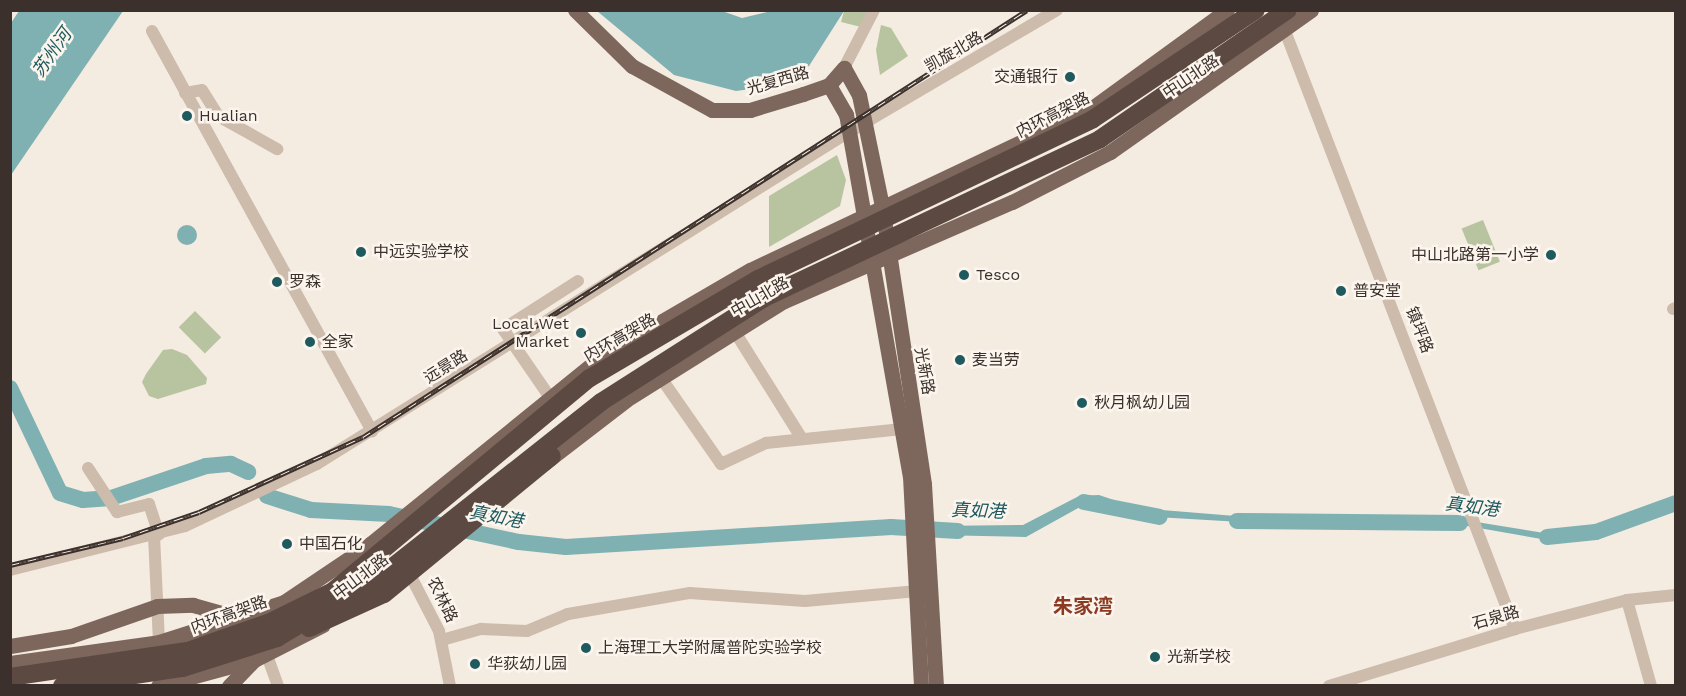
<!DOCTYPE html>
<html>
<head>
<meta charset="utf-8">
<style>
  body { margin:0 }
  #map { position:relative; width:1686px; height:696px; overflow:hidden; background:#f4ebe1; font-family:"Work Sans","Noto Sans SC",sans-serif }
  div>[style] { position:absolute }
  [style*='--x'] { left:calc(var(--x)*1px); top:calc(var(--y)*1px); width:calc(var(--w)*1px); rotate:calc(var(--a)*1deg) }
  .green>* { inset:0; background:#b8c4a0; transform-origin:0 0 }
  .water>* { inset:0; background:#7fb0b2 }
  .round { border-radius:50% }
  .river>* { height:16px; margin:-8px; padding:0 8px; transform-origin:8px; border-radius:8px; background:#7fb0b2 }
  .minor>* { height:12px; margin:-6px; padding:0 6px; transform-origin:6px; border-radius:6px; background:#cdbbac }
  .major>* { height:15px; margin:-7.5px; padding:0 7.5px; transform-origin:7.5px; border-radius:7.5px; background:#7d675c }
  .highway>* { height:18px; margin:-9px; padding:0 9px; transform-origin:9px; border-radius:9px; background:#5c4a42 }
  .rail>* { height:5px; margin-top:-2.5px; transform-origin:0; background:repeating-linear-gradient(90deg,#fbf5ee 0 9px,#3b302b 0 18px); box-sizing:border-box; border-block:2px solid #3b302b }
  .dots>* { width:16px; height:16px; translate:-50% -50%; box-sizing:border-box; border:3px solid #fbf5ee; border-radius:50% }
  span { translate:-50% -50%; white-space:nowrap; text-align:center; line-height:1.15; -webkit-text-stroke:5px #fbf5ee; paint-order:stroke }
  .street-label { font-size:16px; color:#3b302b }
  .poi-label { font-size:16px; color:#3b302b }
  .right { translate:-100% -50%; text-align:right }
  .left { translate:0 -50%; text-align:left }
  .water-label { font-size:18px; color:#1f5a5e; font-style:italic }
  .quarter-label { font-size:20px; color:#8c3b22; font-weight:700 }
  .frame { position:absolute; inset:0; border:12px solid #3b302b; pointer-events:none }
</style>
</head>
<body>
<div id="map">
  <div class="green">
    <div style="clip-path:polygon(844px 11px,869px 11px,865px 28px,841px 22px)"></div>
    <div style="clip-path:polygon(881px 25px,891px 28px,908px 56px,880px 75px,876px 50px)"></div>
    <div style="clip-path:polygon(837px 155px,846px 180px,840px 206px,769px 247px,769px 196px)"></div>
    <div style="left:1483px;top:220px;width:45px;height:23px;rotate:68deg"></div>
    <div style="left:195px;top:311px;width:37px;height:23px;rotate:45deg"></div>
    <div style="clip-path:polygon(172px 349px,187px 355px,207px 378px,206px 384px,158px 399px,149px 396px,142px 382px,146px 374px,163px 350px)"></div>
  </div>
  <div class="water">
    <div style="clip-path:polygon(19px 11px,123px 11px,11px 175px,11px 23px)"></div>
    <div style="clip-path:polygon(597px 11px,722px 11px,742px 18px,771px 11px,844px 11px,809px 66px,766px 87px,736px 91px,674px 75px)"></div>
    <div class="round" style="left:177px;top:225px;width:20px;height:20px"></div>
    <div style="clip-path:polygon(1099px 495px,1137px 508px,1260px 518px,1439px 516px,1569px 537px,1652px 514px,1676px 498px,1675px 507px,1597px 536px,1559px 542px,1439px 521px,1258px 523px,1139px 516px,1104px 504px,1080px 507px,1026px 537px,936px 535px,935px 526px,1023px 525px,1079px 496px)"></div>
  </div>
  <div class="river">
    <div style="--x:10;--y:388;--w:116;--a:64.5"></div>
    <div style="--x:60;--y:493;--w:24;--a:17"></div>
    <div style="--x:83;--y:500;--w:28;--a:-4"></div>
    <div style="--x:111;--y:498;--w:100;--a:-18.6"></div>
    <div style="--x:206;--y:466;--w:25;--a:-5"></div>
    <div style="--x:231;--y:464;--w:19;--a:25"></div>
    <div style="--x:267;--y:496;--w:46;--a:17.7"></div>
    <div style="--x:311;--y:510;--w:78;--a:2.9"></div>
    <div style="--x:389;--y:514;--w:133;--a:12.2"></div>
    <div style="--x:519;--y:542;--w:47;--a:6.1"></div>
    <div style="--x:566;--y:547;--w:326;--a:-3.5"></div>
    <div style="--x:891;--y:527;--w:67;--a:3.4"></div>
    <div style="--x:1084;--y:502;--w:77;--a:11.2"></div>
    <div style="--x:1237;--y:521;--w:223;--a:0.5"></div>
    <div style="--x:1547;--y:537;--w:49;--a:-5.8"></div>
    <div style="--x:1596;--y:532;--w:85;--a:-19.9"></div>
  </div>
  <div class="minor">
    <div style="--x:152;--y:31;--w:457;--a:61.2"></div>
    <div style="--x:1285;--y:31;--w:641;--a:68.96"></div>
    <div style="--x:844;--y:68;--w:65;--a:-62.7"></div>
    <div style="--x:185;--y:93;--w:17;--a:-10"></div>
    <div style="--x:202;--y:90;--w:31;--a:58"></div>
    <div style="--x:218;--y:116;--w:68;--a:29.2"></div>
    <div style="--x:1673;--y:309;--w:3;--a:-18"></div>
    <div style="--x:735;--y:332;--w:126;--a:57.9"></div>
    <div style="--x:661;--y:378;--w:105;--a:55.1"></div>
    <div style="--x:721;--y:464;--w:50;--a:-25"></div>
    <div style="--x:766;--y:443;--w:137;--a:-5.9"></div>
    <div style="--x:549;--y:396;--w:81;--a:-124.5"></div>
    <div style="--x:503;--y:329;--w:89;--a:-32.6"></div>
    <div style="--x:88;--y:468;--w:53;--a:56.6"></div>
    <div style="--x:117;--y:512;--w:33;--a:-14"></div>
    <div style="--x:149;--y:504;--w:32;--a:72"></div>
    <div style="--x:154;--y:536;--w:106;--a:87.3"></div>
    <div style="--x:406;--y:567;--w:72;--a:62.7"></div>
    <div style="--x:439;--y:631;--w:56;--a:78.7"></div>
    <div style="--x:10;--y:570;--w:180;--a:-14.1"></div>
    <div style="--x:185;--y:526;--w:146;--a:-25.2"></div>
    <div style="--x:317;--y:464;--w:627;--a:-31.97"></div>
    <div style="--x:849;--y:132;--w:241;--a:-30.4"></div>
    <div style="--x:1627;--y:600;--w:89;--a:74.4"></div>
    <div style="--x:442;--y:640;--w:41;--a:-15.8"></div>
    <div style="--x:481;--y:629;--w:46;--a:2.5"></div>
    <div style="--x:527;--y:631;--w:44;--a:-22.5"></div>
    <div style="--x:568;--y:614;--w:124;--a:-9.8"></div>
    <div style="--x:690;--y:593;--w:115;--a:4"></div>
    <div style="--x:805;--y:601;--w:113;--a:-5.1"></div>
    <div style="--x:264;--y:647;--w:41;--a:70.3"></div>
    <div style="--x:1329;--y:686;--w:195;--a:-17"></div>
    <div style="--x:1515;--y:629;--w:116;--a:-14.5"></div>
    <div style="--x:1627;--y:600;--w:49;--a:-5.8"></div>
  </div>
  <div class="major">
    <div style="--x:575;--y:10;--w:80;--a:44.5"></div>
    <div style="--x:632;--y:66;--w:91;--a:28.8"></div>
    <div style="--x:712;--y:110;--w:38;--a:0"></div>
    <div style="--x:750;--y:110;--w:55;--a:-16.8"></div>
    <div style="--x:803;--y:94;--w:28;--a:-19"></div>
    <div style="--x:829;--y:85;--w:23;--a:-49"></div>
    <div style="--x:844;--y:68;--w:31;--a:61"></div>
    <div style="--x:859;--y:95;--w:113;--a:78.3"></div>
    <div style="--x:882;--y:206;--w:281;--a:81.4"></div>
    <div style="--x:924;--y:484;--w:202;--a:86.6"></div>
    <div style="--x:829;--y:85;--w:34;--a:60"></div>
    <div style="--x:846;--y:114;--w:368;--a:80"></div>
    <div style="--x:910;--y:476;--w:210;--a:87"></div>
    <div style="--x:543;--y:464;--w:105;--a:-37.6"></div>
    <div style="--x:626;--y:400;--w:186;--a:-32.1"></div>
    <div style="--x:784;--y:301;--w:249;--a:-23.5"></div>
    <div style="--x:1012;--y:202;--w:110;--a:-27"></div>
    <div style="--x:1110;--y:152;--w:246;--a:-35.2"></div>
    <div style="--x:10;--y:646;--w:62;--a:-9.3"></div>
    <div style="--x:71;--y:636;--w:91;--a:-19.2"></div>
    <div style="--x:157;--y:606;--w:36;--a:-2"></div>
    <div style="--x:193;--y:605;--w:48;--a:15.8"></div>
    <div style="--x:10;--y:663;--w:150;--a:-8"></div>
    <div style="--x:159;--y:642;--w:131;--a:-17.7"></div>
    <div style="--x:284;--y:602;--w:104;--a:-34"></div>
    <div style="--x:370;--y:544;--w:299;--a:-39"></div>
    <div style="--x:602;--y:356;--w:171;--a:-30.2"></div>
    <div style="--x:750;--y:270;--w:378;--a:-25.3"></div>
    <div style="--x:1092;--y:108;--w:167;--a:-36"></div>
    <div style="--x:158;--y:686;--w:99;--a:-15.2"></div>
    <div style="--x:254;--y:660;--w:77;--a:-26.9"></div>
    <div style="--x:229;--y:686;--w:36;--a:-46"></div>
  </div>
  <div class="highway">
    <div style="--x:309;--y:628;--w:82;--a:-24.4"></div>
    <div style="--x:384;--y:594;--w:217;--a:-39.4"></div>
    <div style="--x:10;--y:677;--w:179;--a:-8.4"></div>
    <div style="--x:187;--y:651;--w:86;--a:-19.1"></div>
    <div style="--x:268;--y:623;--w:72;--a:-26.2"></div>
    <div style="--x:333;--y:591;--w:334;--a:-39.7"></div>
    <div style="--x:590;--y:378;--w:195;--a:-30.5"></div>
    <div style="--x:758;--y:279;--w:371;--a:-25.5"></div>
    <div style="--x:1093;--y:119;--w:196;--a:-33.8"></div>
    <div style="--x:62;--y:686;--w:122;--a:-8.5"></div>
    <div style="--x:183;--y:668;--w:99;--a:-17.7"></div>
    <div style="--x:277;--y:638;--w:127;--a:-31.2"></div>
    <div style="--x:386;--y:572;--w:274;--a:-38.3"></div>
    <div style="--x:601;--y:402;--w:193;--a:-32.5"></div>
    <div style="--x:764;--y:298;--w:372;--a:-25.3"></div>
    <div style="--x:1100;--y:139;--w:228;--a:-34.5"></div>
  </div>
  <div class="rail">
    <div style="--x:10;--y:565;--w:116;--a:-13.4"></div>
    <div style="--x:123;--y:538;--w:80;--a:-18.9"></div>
    <div style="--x:199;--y:512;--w:180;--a:-24.6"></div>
    <div style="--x:363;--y:437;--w:789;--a:-32.74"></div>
  </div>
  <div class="dots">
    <div style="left:1070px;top:77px;background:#1f5a5e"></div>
    <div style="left:187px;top:116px;background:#1f5a5e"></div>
    <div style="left:361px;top:252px;background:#1f5a5e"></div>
    <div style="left:1551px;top:255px;background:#1f5a5e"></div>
    <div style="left:964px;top:275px;background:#1f5a5e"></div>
    <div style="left:277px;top:282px;background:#1f5a5e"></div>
    <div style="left:1341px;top:291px;background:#1f5a5e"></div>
    <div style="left:581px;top:333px;background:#1f5a5e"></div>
    <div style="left:310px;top:342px;background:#1f5a5e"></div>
    <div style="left:960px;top:360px;background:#1f5a5e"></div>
    <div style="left:1082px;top:403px;background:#1f5a5e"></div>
    <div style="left:287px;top:544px;background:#1f5a5e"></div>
    <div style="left:586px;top:648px;background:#1f5a5e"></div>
    <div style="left:1155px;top:657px;background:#1f5a5e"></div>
    <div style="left:475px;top:664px;background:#1f5a5e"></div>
  </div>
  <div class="street-label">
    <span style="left:954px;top:52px;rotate:-30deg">凯旋北路</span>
    <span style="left:1191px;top:77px;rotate:-34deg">中山北路</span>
    <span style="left:778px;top:81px;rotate:-16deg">光复西路</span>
    <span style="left:1053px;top:115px;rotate:-27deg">内环高架路</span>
    <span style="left:760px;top:297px;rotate:-30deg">中山北路</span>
    <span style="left:1419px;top:330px;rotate:69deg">镇坪路</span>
    <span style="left:620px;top:338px;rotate:-30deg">内环高架路</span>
    <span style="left:446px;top:367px;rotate:-32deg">远景路</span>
    <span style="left:924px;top:371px;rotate:80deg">光新路</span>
    <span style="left:361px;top:577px;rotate:-37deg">中山北路</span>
    <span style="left:442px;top:600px;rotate:64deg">农林路</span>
    <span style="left:229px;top:615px;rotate:-20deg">内环高架路</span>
    <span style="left:1496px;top:618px;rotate:-16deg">石泉路</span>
  </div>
  <div class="poi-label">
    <span class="right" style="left:1058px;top:77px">交通银行</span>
    <span class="left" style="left:199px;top:116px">Hualian</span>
    <span class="left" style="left:373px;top:252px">中远实验学校</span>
    <span class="right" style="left:1539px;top:255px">中山北路第一小学</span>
    <span class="left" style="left:976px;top:275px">Tesco</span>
    <span class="left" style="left:289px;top:282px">罗森</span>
    <span class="left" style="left:1353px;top:291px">普安堂</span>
    <span class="right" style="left:569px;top:333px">Local Wet<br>Market</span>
    <span class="left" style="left:322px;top:342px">全家</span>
    <span class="left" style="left:972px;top:360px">麦当劳</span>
    <span class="left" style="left:1094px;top:403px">秋月枫幼儿园</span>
    <span class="left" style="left:299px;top:544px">中国石化</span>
    <span class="left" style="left:598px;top:648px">上海理工大学附属普陀实验学校</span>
    <span class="left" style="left:1167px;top:657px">光新学校</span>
    <span class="left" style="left:487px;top:664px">华荻幼儿园</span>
  </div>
  <div class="water-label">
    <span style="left:52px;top:53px;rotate:-55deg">苏州河</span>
    <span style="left:1472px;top:507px;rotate:7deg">真如港</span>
    <span style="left:978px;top:511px;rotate:2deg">真如港</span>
    <span style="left:496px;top:517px;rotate:11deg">真如港</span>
  </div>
  <div class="quarter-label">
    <span style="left:1083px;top:606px">朱家湾</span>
  </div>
  <div class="frame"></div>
</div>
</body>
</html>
